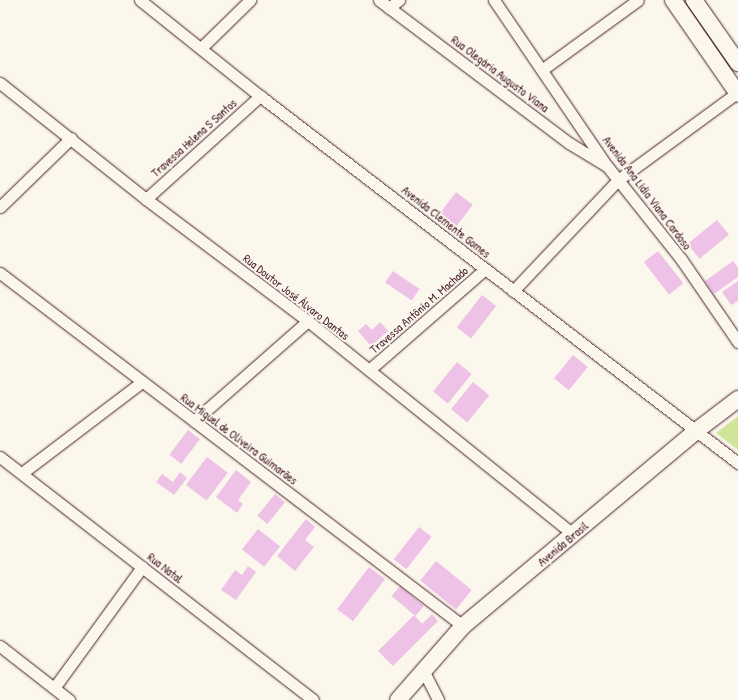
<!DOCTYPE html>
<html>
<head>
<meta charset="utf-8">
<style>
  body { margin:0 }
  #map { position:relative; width:738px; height:700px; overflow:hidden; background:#fbf7ec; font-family:"Patrick Hand",sans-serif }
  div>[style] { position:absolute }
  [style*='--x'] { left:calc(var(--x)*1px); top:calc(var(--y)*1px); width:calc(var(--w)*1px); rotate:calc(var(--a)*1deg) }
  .green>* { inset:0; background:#d1e59a }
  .building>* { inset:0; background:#eec2e7; transform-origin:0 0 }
  .roads { filter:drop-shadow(0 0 1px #4a1f2b) drop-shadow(0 0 1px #4a1f2b) }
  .street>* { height:11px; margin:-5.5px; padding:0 5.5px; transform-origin:5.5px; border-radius:5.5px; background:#fbf7ec }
  .secondary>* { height:16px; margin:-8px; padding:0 8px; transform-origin:8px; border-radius:8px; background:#fbf7ec }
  span { translate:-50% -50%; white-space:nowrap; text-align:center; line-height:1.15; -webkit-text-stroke:4px #fbf7ec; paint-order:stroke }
  .street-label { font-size:12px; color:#4a1f2b }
</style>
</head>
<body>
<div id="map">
  <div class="green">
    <div style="clip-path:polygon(738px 416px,738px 450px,716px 433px)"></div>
  </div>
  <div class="building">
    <div style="left:456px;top:192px;width:21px;height:30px;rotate:37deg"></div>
    <div style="left:717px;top:220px;width:19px;height:38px;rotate:51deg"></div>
    <div style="left:658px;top:251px;width:41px;height:18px;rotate:52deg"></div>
    <div style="clip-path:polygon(733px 261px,738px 268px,738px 277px,714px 294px,705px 281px)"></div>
    <div style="left:393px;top:271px;width:32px;height:14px;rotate:34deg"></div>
    <div style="clip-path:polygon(738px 281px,738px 301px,731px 305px,722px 292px)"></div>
    <div style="left:482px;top:295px;width:18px;height:41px;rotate:38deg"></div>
    <div style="clip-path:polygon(380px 322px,388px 331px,371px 346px,358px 331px,366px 324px,372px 330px)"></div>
    <div style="left:573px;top:355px;width:19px;height:30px;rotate:39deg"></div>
    <div style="left:457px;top:362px;width:19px;height:38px;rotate:39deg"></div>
    <div style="left:473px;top:382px;width:21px;height:35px;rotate:39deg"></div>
    <div style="left:188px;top:430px;width:15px;height:31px;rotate:37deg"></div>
    <div style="left:207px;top:457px;width:26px;height:35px;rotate:37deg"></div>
    <div style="clip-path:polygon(236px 470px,251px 482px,238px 500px,243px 504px,237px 513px,216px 497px)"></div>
    <div style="clip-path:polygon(180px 472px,187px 478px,174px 495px,156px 482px,162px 474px,173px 482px)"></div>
    <div style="left:275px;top:494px;width:13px;height:28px;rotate:39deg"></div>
    <div style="clip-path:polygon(306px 519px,315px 527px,305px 540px,314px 547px,295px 571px,277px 556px)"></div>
    <div style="left:419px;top:527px;width:16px;height:41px;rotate:38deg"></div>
    <div style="left:258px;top:529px;width:28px;height:26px;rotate:38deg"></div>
    <div style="left:436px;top:561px;width:46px;height:25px;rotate:39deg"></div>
    <div style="clip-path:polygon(248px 566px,256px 572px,236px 600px,221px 590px,235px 570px,242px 575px)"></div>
    <div style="left:369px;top:567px;width:20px;height:53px;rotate:37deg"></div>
    <div style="left:400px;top:586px;width:31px;height:13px;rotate:40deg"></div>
    <div style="clip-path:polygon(432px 614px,438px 621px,393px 666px,378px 651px,414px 615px,422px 624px)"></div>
  </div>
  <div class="roads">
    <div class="street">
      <div style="--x:140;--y:0;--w:154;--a:38.7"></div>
      <div style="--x:260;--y:96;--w:603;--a:37.52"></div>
      <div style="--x:379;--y:0;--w:238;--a:37"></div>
      <div style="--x:569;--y:143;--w:42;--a:31.4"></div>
      <div style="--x:494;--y:0;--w:201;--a:55.8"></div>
      <div style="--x:607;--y:166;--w:119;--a:51.5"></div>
      <div style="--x:681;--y:259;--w:101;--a:55.5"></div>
      <div style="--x:389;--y:8;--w:13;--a:-39"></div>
      <div style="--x:201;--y:48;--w:69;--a:-44.4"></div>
      <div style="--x:543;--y:69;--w:117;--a:-36"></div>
      <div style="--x:0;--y:83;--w:186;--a:38.5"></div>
      <div style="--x:146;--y:199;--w:203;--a:37"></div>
      <div style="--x:308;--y:321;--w:341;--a:38.8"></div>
      <div style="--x:146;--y:199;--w:154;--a:-42.1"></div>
      <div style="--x:0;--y:207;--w:99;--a:-44.2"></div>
      <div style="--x:0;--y:273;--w:582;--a:37.32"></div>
      <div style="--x:513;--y:291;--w:153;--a:-46.6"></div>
      <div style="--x:618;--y:180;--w:147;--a:-36.2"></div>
      <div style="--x:369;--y:370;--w:154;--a:-41"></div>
      <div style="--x:194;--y:421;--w:152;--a:-41.3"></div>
      <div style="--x:0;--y:457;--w:396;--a:37.8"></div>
      <div style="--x:22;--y:473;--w:151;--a:-37.2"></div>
      <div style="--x:0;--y:646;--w:88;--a:38"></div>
      <div style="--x:424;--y:672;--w:31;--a:63"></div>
      <div style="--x:54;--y:688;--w:150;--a:-54"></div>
    </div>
    <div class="secondary">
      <div style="--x:673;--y:0;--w:114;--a:55.3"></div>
      <div style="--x:694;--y:0;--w:77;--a:55.1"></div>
      <div style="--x:398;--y:700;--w:98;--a:-48.7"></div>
      <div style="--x:463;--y:626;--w:304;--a:-39.9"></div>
      <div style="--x:696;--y:431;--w:53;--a:-37.3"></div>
    </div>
  </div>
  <div class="street-label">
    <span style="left:500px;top:74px;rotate:37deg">Rua Olegária Augusto Viana</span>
    <span style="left:194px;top:138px;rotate:-42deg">Travessa Helena S Santos</span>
    <span style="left:647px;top:193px;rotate:53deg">Avenida Ana Lídia Viana Cardoso</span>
    <span style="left:446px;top:222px;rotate:38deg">Avenida Clemente Gomes</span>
    <span style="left:296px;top:297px;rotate:38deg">Rua Doutor José Álvaro Dantas</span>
    <span style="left:419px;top:310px;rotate:-41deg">Travessa Antônio M. Machado</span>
    <span style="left:239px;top:439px;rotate:37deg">Rua Miguel de Oliveira Guimarães</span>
    <span style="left:563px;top:544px;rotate:-40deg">Avenida Brasil</span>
    <span style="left:165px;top:568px;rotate:38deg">Rua Natal</span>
  </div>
</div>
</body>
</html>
